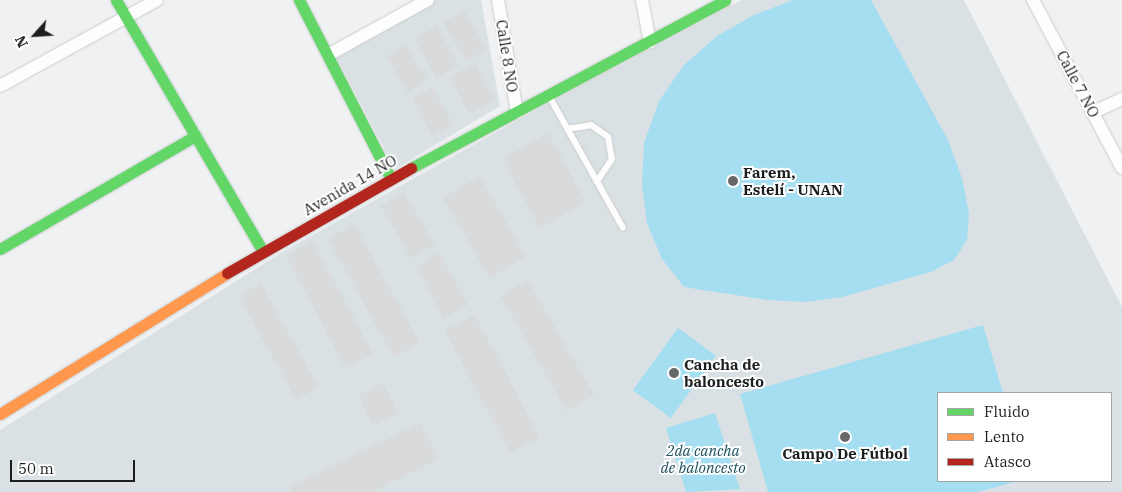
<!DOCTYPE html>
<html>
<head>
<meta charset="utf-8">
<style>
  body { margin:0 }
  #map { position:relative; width:1122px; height:492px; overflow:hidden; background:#eff1f3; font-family:"IBM Plex Serif",serif }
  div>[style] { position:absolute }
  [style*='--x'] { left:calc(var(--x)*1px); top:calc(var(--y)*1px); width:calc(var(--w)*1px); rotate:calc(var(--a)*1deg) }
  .built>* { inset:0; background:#dae1e4 }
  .green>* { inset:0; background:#a5ddf1; transform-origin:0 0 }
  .building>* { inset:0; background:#d9dadb; transform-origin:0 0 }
  .roads { filter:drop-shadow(0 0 1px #cbcdcd) drop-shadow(0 0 1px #cbcdcd) }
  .lane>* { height:6px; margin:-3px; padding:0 3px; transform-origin:3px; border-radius:3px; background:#fdfdfd }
  .street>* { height:12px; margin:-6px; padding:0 6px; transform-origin:6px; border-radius:6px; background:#fdfdfd }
  .fast>* { height:11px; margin:-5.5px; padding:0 5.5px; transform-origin:5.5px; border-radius:5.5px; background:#63d668 }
  .slow>* { height:11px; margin:-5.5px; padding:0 5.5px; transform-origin:5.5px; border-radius:5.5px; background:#ff974d }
  .jam>* { height:11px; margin:-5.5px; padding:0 5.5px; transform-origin:5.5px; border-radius:5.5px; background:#b3261e }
  .dots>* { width:14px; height:14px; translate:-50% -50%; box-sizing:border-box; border:2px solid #feffff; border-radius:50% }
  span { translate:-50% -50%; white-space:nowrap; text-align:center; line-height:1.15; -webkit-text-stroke:4px #feffff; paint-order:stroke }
  .street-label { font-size:15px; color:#1c1d1e }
  .poi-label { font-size:15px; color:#1c1d1e; font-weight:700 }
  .left { translate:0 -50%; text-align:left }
  .park-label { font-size:15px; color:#215161; font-style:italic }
  .legend { position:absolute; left:937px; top:392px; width:175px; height:90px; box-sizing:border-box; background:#feffff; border:1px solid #a4a5a5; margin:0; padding:6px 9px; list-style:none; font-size:15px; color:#1c1d1e }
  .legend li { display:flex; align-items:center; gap:10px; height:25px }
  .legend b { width:25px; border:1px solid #a4a5a5 }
  .north { position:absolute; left:10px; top:10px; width:50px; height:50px; -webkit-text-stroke:4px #feffff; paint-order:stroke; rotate:244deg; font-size:14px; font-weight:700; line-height:20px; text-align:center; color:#1c1d1e }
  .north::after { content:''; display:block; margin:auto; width:18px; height:22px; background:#1c1d1e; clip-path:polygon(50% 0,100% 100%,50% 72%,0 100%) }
  .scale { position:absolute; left:10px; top:460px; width:125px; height:22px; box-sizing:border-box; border:2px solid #1c1d1e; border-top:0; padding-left:6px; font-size:15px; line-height:18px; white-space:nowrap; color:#1c1d1e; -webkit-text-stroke:4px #feffff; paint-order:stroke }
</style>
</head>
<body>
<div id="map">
  <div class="built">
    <div style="clip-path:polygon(435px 0,481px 0,500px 106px,395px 169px,337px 58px)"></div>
    <div style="clip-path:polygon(evenodd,742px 0,964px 0,1122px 307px,1122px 492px,0 492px,0 430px,279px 254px,552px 101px,742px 0,938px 393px,1111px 393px,1111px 481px,938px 481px,938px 393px)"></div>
  </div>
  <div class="green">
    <div style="clip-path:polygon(793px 0,871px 0,948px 140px,962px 178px,969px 213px,967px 240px,954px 260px,931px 272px,842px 297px,807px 302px,767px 300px,684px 287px,662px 259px,647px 223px,642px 185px,644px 143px,659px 101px,684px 65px,717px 36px,754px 15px)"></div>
    <div style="clip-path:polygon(983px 325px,1003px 393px,938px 393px,938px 481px,1018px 481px,978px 492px,768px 492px,740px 394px)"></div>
    <div style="left:678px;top:328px;width:47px;height:77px;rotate:36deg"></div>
    <div style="clip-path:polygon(715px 413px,740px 489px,686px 492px,666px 428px)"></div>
  </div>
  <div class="building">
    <div style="left:464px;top:10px;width:46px;height:24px;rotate:60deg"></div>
    <div style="left:437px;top:26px;width:45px;height:26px;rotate:61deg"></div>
    <div style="left:406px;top:45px;width:41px;height:23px;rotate:59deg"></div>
    <div style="left:476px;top:63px;width:42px;height:30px;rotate:62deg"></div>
    <div style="left:433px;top:87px;width:43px;height:24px;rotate:62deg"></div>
    <div style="left:548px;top:133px;width:79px;height:53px;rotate:61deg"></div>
    <div style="left:480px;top:176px;width:93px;height:43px;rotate:60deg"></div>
    <div style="left:404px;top:192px;width:61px;height:27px;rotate:60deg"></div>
    <div style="left:354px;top:224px;width:136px;height:30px;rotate:61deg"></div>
    <div style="left:313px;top:241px;width:128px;height:31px;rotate:62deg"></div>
    <div style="left:440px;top:253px;width:59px;height:28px;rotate:62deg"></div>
    <div style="left:528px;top:280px;width:133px;height:32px;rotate:60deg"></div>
    <div style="left:261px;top:283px;width:119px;height:26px;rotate:61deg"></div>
    <div style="left:475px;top:315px;width:138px;height:34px;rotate:62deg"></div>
    <div style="left:383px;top:383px;width:34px;height:28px;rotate:63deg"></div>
    <div style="clip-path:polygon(421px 423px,439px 459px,372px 492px,292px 492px,289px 486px)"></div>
  </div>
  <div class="roads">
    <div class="lane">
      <div style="--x:549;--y:96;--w:151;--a:60.7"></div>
      <div style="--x:567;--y:129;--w:24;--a:-9"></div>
      <div style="--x:591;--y:125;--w:21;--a:35"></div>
      <div style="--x:608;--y:137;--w:22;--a:80"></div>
      <div style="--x:612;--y:159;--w:27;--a:124"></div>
    </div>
    <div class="street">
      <div style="--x:498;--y:0;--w:114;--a:80.4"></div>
      <div style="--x:642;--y:0;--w:43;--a:79.2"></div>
      <div style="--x:1033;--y:0;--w:190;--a:62.1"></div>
      <div style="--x:328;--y:55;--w:114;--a:-28.8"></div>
      <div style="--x:0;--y:86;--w:179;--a:-28.7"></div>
      <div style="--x:1094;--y:112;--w:31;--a:-25"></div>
    </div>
    <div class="fast">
      <div style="--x:116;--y:0;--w:292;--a:59.7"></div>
      <div style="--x:299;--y:0;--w:201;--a:62.8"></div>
      <div style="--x:411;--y:168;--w:356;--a:-28.1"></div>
      <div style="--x:0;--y:249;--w:225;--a:-30.1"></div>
    </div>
    <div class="slow">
      <div style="--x:0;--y:414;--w:267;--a:-31.8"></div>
    </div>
    <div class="jam">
      <div style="--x:227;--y:273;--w:212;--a:-29.7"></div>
    </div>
  </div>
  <div class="dots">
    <div style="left:733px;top:181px;background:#666769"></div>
    <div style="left:674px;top:373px;background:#666769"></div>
    <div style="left:845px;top:437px;background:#666769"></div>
  </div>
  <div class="street-label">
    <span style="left:507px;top:56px;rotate:81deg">Calle 8 NO</span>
    <span style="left:1078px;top:84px;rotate:62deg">Calle 7 NO</span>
    <span style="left:350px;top:185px;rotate:-30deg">Avenida 14 NO</span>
  </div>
  <div class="poi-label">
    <span class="left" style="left:743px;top:181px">Farem,<br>Estelí - UNAN</span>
    <span class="left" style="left:684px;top:373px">Cancha de<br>baloncesto</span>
    <span style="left:845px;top:454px">Campo De Fútbol</span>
  </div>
  <div class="park-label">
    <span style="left:703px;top:459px">2da cancha<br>de baloncesto</span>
  </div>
  <ul class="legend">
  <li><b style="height:6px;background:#63d668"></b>Fluido</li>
  <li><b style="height:6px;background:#ff974d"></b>Lento</li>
  <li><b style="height:6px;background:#b3261e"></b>Atasco</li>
  </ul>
  <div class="north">N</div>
  <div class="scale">50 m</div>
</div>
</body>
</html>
